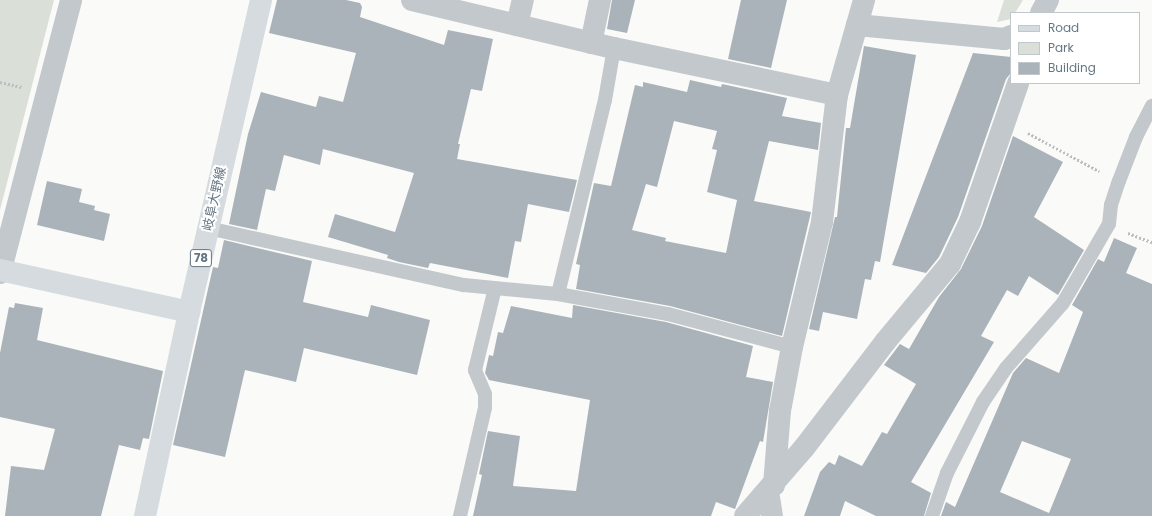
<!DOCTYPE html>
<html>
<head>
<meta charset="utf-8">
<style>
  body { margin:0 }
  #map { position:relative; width:1152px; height:516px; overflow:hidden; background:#fafaf8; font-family:Poppins,"Noto Sans JP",sans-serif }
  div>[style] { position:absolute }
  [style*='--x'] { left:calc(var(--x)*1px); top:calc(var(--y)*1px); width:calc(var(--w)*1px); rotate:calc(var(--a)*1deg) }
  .green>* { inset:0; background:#dadfd7 }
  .building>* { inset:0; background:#aab3b9 }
  .path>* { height:2.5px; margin-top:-1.25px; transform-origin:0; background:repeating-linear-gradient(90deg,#bbbfc2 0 2px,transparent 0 4px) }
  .lane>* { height:14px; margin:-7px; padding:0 7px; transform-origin:7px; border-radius:7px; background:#c3c8cc }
  .street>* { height:22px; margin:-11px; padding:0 11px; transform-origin:11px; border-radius:11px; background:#c3c8cc }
  .secondary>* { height:22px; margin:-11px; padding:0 11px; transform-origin:11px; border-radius:11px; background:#d6dbdf }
  .primary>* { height:22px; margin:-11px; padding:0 11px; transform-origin:11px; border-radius:11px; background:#d6dbdf }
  span { translate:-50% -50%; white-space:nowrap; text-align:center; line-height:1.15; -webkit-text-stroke:4px #fff; paint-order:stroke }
  .shield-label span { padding:1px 3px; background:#fff; border:1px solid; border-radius:3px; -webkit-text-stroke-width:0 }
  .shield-label { font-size:12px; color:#657683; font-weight:700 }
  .street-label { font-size:13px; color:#657683 }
  .legend { position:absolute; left:1010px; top:12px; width:130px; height:72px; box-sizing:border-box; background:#fff; border:1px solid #c1c8cd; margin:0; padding:5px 7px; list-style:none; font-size:12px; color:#657683 }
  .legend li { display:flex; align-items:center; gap:8px; height:20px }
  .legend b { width:20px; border:1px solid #c1c8cd }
</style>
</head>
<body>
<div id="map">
  <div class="green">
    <div style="clip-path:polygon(0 0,54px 0,0 210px)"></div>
    <div style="clip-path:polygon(1004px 0,1023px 0,1015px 13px,1011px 13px,1011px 19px,997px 22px)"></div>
  </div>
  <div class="building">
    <div style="clip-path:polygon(277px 0,346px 0,360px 3px,362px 7px,360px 17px,444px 45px,448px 30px,493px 39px,482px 91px,471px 89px,458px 144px,460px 144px,457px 159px,577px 180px,569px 212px,528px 204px,521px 242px,515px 241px,508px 278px,430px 263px,428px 268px,399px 262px,387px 258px,388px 255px,328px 237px,335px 214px,395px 232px,414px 173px,323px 149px,320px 165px,284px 155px,275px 191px,266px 189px,257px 230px,229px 224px,248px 134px,261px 92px,316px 107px,319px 96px,343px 102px,356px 53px,269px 33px)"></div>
    <div style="clip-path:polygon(612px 0,635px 0,627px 33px,607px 29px)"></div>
    <div style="clip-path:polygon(741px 0,787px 0,771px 68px,728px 59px)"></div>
    <div style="clip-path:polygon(864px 46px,916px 55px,880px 262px,875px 261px,871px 280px,865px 279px,857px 319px,823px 312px,819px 331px,809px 329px,835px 217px,837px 217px,846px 128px,850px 128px)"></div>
    <div style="clip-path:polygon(973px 53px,1011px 57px,1011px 73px,1006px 79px,958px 217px,939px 257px,926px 273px,892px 265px)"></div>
    <div style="clip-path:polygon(evenodd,690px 80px,721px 87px,722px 84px,787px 98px,782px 116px,821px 123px,818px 150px,769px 141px,754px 201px,811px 212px,782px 336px,670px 306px,576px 289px,580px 265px,576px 264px,594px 183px,611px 186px,635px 85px,643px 87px,643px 82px,687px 92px,690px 80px,674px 121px,717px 131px,712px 149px,717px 150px,707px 192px,737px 200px,726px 253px,665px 241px,666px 238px,632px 230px,646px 184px,657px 187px,674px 121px)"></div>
    <div style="clip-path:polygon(1013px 136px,1063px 162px,1034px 217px,1084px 250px,1058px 295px,1029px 276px,1018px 296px,1007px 290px,981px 336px,994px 342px,911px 482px,931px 493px,924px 516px,876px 516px,845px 501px,840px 516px,804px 516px,820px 472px,829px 462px,835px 465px,839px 455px,862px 466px,882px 432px,887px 434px,916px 384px,884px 365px,900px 344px,909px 349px,939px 297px,961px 269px,982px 226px)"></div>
    <div style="clip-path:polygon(47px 181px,82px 189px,79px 202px,95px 206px,94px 210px,110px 214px,104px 241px,37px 225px)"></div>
    <div style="clip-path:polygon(evenodd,1114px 238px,1137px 248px,1126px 273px,1152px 284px,1152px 516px,941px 516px,946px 502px,955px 507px,1013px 373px,1026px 358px,1059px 373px,1083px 312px,1072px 305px,1098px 259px,1104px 262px,1114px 238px,1022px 441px,1071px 459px,1049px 513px,1000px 492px,1022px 441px)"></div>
    <div style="clip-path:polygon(224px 240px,312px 261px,303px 302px,368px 317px,371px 305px,430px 320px,417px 375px,304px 348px,296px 382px,245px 370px,225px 457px,173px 445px,208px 289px,213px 267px,218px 268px)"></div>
    <div style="clip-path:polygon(15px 303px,43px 308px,37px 340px,163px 371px,149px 439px,143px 438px,140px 450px,119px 445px,101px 516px,5px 516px,11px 466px,44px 470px,55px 429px,0 417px,0 353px,9px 307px,14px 308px)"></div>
    <div style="clip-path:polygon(573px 305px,666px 322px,753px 346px,746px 377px,773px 382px,763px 442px,760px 441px,735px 509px,716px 502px,711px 516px,473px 516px,482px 475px,479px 474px,488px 431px,520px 436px,513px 486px,576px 491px,590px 400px,489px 380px,485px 373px,489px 355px,493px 356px,498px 332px,503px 333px,511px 306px,572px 318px)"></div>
  </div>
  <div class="path">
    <div style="--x:0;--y:82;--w:23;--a:13"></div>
    <div style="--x:1028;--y:133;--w:81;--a:28.2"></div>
    <div style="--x:1128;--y:233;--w:26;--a:21"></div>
  </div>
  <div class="lane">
    <div style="--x:208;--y:228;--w:262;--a:12.6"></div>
    <div style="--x:464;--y:285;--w:94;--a:5.5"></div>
    <div style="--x:558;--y:294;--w:112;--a:10.3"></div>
    <div style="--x:668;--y:314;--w:128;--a:14.9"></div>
    <div style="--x:558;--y:294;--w:200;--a:-76.4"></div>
    <div style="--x:605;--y:100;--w:53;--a:-80.2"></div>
    <div style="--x:460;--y:516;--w:111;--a:-77"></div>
    <div style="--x:485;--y:408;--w:14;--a:-90"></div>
    <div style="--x:485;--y:394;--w:26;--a:-113"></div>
    <div style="--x:475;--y:370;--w:84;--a:-76.3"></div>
    <div style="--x:932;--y:516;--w:46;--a:-70.8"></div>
    <div style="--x:947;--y:473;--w:80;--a:-63.1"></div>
    <div style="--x:983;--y:402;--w:41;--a:-55.9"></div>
    <div style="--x:1006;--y:368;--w:86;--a:-48.8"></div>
    <div style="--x:1063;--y:303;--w:91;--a:-59.8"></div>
    <div style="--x:1109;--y:224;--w:19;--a:-84"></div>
    <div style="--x:1111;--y:205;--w:25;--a:-72"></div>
    <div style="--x:1119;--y:181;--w:47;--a:-68.9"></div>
    <div style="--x:1136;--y:137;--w:35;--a:-63"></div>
  </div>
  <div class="street">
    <div style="--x:412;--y:0;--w:208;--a:13.4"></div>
    <div style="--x:614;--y:48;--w:228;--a:11.9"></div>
    <div style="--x:1041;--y:13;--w:15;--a:-62"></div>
    <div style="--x:517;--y:25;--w:26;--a:-77"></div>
    <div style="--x:857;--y:25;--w:148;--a:5.4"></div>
    <div style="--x:1004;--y:39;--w:8;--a:-23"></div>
    <div style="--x:591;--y:43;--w:44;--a:-78.2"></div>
    <div style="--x:0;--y:273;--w:282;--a:-75.4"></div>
    <div style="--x:774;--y:485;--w:74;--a:-85.4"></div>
    <div style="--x:780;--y:411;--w:65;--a:-79.4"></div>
    <div style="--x:792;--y:347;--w:129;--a:-76.5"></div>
    <div style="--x:822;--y:222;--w:128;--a:-83.3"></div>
    <div style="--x:837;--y:95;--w:99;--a:-74.1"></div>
    <div style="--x:768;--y:491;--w:25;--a:81"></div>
    <div style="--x:745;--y:516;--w:90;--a:-49.1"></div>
    <div style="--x:804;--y:448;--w:133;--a:-52.6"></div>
    <div style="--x:885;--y:342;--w:102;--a:-50.2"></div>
    <div style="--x:950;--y:264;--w:47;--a:-64.5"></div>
    <div style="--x:970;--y:222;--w:147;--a:-70.9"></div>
  </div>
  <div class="secondary">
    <div style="--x:0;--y:270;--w:194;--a:12.5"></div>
  </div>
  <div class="primary">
    <div style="--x:145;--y:516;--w:209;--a:-77.8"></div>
    <div style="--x:189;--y:312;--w:320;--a:-77"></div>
  </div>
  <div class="shield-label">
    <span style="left:201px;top:258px">78</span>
  </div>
  <div class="street-label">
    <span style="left:215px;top:199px;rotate:-77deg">岐阜大野線</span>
  </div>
  <ul class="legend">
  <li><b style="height:5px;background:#d6dbdf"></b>Road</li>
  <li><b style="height:11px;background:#dadfd7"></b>Park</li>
  <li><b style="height:11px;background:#aab3b9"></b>Building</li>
  </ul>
</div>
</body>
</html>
